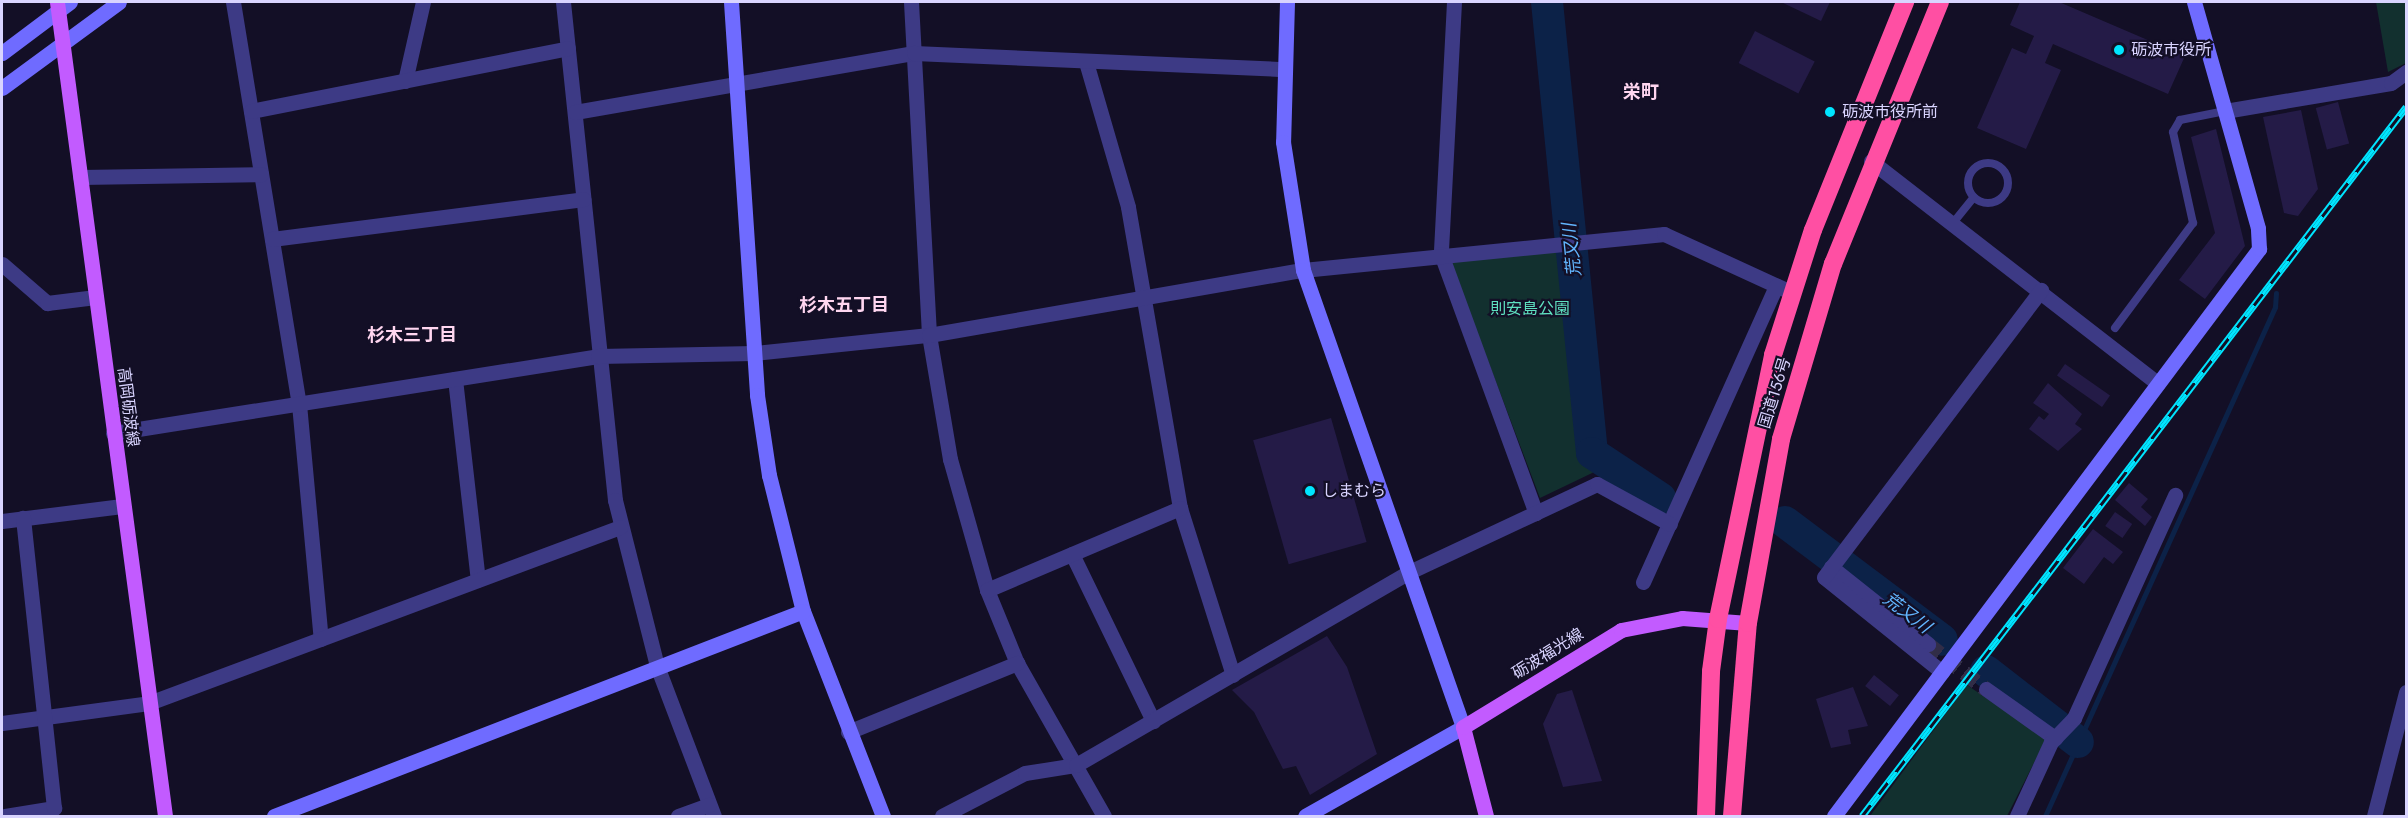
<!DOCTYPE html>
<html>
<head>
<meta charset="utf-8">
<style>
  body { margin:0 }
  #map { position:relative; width:2408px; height:818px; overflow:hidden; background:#130f26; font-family:Jost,"Noto Sans JP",sans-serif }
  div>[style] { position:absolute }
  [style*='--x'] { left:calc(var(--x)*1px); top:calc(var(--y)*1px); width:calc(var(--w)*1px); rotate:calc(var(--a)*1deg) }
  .green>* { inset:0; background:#12302f }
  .stream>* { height:5px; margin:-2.5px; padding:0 2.5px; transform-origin:2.5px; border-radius:2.5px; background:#0c2248 }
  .river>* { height:32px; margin:-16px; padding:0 16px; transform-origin:16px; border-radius:16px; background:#0c2248 }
  .building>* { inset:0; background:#241b47; transform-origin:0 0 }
  .street-tunnel>* { height:15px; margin-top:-7.5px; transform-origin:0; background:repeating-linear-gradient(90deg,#312d47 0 15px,transparent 0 23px) }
  .lane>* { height:8px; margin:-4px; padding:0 4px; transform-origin:4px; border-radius:4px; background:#3d3a85 }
  .lane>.ring { margin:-4px; padding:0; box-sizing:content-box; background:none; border:8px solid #3d3a85; border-radius:50% }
  .street>* { height:15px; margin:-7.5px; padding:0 7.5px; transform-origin:7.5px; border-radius:7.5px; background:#3d3a85 }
  .secondary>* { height:15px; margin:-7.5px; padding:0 7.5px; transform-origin:7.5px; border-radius:7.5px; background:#6f6bff }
  .primary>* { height:15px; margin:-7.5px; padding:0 7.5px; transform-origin:7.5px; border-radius:7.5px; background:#c25bff }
  .highway>* { height:18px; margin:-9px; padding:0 9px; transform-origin:9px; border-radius:9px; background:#ff4fa3 }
  .rail>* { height:7px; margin-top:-3.5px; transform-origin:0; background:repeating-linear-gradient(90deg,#130f26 0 14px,#00e5ff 0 28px); box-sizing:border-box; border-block:2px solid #00e5ff }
  .dots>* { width:16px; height:16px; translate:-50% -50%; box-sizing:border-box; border:3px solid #130f26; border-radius:50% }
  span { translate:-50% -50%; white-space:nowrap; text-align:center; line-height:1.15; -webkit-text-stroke:4.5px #130f26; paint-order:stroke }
  .poi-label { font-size:16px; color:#d9d4ff }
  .left { translate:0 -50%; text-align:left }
  .park-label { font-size:16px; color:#5fe0c0 }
  .street-label { font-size:16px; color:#d9d4ff }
  .neighbourhood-label { font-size:18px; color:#ffd6f0; font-weight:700 }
  .water-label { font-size:18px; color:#62b6ff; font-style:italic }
  .frame { position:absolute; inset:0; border:3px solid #d9d4ff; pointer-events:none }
</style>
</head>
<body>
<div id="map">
  <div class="green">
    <div style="clip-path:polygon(2376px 2px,2406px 2px,2406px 63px,2388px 72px)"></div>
    <div style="clip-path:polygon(1582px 247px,1601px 439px,1613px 463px,1540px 498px,1449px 258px)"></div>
    <div style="clip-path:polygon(1967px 685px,2046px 739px,2007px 816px,1870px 816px)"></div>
  </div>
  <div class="stream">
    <div style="--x:2045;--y:816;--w:559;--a:-65.68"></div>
    <div style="--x:2275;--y:307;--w:14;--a:-86"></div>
  </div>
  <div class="river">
    <div style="--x:1547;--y:2;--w:453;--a:84.3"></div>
    <div style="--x:1592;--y:453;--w:82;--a:33.5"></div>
    <div style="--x:1785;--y:522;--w:196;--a:36.9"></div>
    <div style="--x:1986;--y:671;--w:116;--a:37.7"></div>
  </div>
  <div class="building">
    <div style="clip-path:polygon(1781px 2px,1830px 2px,1821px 21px)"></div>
    <div style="clip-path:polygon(2020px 2px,2059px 2px,2185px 56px,2168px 94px,2053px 44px,2045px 63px,2061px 70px,2026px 149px,1977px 128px,2012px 48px,2026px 54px,2034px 36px,2010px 25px)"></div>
    <div style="left:1755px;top:31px;width:67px;height:36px;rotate:27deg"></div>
    <div style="left:2338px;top:102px;width:43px;height:23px;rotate:75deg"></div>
    <div style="clip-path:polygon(2301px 110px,2318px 189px,2298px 216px,2284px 213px,2263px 117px)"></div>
    <div style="clip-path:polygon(2216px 129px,2245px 246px,2205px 299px,2179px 280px,2215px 233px,2191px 137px)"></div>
    <div style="left:2065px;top:364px;width:55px;height:14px;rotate:35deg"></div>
    <div style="clip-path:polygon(2048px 383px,2082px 414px,2075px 424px,2082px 429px,2058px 451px,2029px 429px,2039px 416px,2044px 420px,2049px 414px,2033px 403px)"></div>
    <div style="left:1331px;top:418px;width:129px;height:81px;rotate:74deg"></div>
    <div style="clip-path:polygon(2129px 483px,2148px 499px,2141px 507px,2152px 517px,2145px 526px,2115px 500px)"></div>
    <div style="left:2115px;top:512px;width:21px;height:17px;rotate:35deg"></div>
    <div style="clip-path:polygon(2093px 529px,2123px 552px,2113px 564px,2104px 557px,2084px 584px,2063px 568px)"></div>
    <div style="clip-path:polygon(1327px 636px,1347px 667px,1377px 754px,1310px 795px,1296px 766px,1283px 769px,1254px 712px,1232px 690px)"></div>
    <div style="left:1874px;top:675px;width:32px;height:14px;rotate:39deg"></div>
    <div style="clip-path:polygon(1853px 687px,1868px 726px,1848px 730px,1851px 744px,1831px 748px,1816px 699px)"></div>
    <div style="clip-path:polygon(1572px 690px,1602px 781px,1563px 787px,1543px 724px,1557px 694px)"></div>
  </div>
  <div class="street-tunnel">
    <div style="--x:1928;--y:644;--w:73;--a:37.8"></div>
  </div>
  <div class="lane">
    <div class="ring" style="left:1968px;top:163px;width:32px;height:32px"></div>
    <div style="--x:1953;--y:223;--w:33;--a:-51"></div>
    <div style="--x:2115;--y:328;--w:131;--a:-53.4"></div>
    <div style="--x:2193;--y:223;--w:93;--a:-102.4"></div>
    <div style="--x:2173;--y:132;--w:14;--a:-60"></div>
    <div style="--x:2180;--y:120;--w:46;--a:-11.3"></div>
  </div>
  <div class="street">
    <div style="--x:233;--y:2;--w:407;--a:80.7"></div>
    <div style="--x:299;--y:404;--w:236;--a:84.7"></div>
    <div style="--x:563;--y:2;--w:501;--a:84.04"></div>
    <div style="--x:615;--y:500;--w:171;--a:75.8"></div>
    <div style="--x:657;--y:666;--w:160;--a:69.2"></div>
    <div style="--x:911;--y:2;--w:333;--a:86.9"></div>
    <div style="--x:929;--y:335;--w:126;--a:80.4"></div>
    <div style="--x:950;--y:459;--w:136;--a:74.2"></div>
    <div style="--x:987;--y:590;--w:79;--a:67.7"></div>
    <div style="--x:1017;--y:663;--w:176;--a:60.4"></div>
    <div style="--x:1454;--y:2;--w:252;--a:93"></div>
    <div style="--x:1441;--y:254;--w:276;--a:69.9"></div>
    <div style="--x:1086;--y:62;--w:151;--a:73.8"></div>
    <div style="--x:1128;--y:207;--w:305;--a:80.2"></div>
    <div style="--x:1180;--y:508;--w:175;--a:72.4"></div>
    <div style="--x:405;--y:81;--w:81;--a:-77.2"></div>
    <div style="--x:251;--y:111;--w:323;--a:-11.2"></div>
    <div style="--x:2225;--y:111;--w:168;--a:-9.6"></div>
    <div style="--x:2391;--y:83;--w:19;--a:-36"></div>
    <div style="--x:575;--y:112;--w:344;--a:-9.9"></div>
    <div style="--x:914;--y:53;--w:370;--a:2.5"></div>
    <div style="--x:1871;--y:161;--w:363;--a:37.8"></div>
    <div style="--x:80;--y:177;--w:181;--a:-0.9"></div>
    <div style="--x:272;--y:239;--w:314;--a:-7.3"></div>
    <div style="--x:2;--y:264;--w:60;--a:40.9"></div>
    <div style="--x:47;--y:303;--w:49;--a:-7"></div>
    <div style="--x:455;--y:379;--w:202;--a:83.5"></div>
    <div style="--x:113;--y:433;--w:491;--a:-9"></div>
    <div style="--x:598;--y:356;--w:156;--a:-1.1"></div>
    <div style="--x:754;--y:353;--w:176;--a:-5.9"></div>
    <div style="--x:929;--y:335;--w:380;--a:-9.9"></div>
    <div style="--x:1303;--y:270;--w:363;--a:-5.7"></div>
    <div style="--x:1664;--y:234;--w:142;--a:24.6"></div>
    <div style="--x:2;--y:521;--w:121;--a:-7.1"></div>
    <div style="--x:1072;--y:554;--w:186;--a:64.1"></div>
    <div style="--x:1831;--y:567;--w:124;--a:38.4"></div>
    <div style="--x:1643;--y:582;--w:325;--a:-65.8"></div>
    <div style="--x:987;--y:590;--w:210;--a:-23"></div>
    <div style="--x:1942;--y:672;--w:151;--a:-141.2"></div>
    <div style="--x:1824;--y:577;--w:360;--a:-52.9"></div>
    <div style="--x:1986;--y:689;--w:85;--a:35.4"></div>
    <div style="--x:2;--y:723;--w:148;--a:-7.7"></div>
    <div style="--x:149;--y:703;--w:503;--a:-20.49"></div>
    <div style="--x:848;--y:732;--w:183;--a:-22.2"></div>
    <div style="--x:5;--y:816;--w:50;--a:-9.3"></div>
    <div style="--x:54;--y:808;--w:292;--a:-96.1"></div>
    <div style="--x:678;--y:816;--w:33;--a:-20"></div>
    <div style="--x:942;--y:816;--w:93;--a:-27.4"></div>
    <div style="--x:1025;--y:773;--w:52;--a:-8.9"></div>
    <div style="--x:1076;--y:765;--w:380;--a:-30.1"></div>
    <div style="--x:1405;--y:574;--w:212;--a:-25.1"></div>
    <div style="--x:1597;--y:484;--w:83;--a:28.7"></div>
    <div style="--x:2017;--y:816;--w:81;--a:-65.3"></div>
    <div style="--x:2051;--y:742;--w:33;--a:-46"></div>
    <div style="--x:2074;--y:718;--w:245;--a:-65.6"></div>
    <div style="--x:2374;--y:816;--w:128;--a:-75.5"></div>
  </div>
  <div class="secondary">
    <div style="--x:731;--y:2;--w:394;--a:86.2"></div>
    <div style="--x:757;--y:395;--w:81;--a:81.5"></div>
    <div style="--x:769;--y:475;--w:140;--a:76"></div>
    <div style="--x:803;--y:611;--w:220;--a:68.7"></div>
    <div style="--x:1287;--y:2;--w:140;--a:91.6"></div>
    <div style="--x:1283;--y:142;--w:130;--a:81.1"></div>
    <div style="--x:1303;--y:270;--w:484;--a:70.7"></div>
    <div style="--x:1463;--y:727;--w:181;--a:150.6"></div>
    <div style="--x:2;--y:53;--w:85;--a:-36.9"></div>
    <div style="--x:2;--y:88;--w:145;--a:-36.3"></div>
    <div style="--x:274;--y:816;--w:567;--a:-21.18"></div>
    <div style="--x:1834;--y:816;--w:709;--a:-53.15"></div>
    <div style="--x:2259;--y:249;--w:21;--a:-93"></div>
    <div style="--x:2258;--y:228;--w:235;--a:-105.8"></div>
  </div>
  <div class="primary">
    <div style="--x:57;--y:2;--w:821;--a:82.44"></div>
    <div style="--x:1486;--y:816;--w:92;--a:-104.5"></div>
    <div style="--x:1463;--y:727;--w:185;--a:-31.5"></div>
    <div style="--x:1621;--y:630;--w:62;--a:-11.1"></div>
    <div style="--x:1682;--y:618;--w:66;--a:4.3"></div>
  </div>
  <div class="highway">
    <div style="--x:1706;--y:816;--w:145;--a:-88"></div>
    <div style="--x:1711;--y:671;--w:52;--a:-82.3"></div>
    <div style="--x:1718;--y:619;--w:270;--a:-78.2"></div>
    <div style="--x:1773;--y:355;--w:131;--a:-72.3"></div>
    <div style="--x:1813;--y:230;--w:246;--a:-68"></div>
    <div style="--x:1732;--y:816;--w:194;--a:-85.3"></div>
    <div style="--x:1748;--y:623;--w:187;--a:-79.8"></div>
    <div style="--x:1781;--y:439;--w:183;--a:-73.5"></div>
    <div style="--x:1833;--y:264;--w:283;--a:-67.8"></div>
  </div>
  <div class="rail">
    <div style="--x:1862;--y:816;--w:894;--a:-52.5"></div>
  </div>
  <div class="dots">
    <div style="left:2119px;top:50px;background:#00e5ff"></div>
    <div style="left:1830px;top:112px;background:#00e5ff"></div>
    <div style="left:1310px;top:491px;background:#00e5ff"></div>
  </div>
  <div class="poi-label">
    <span class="left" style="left:2131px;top:50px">砺波市役所</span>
    <span class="left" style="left:1842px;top:112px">砺波市役所前</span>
    <span class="left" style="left:1322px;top:491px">しまむら</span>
  </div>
  <div class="park-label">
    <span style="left:1530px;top:309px">則安島公園</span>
  </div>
  <div class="street-label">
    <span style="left:1775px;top:393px;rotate:-73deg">国道156号</span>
    <span style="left:128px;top:407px;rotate:83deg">高岡砺波線</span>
    <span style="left:1548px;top:654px;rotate:-32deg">砺波福光線</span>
  </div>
  <div class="neighbourhood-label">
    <span style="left:1641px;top:92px">栄町</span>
    <span style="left:844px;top:305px">杉木五丁目</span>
    <span style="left:412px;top:335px">杉木三丁目</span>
  </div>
  <div class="water-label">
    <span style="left:1572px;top:250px;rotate:-96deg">荒又川</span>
    <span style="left:1907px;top:613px;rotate:37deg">荒又川</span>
  </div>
  <div class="frame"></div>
</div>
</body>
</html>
